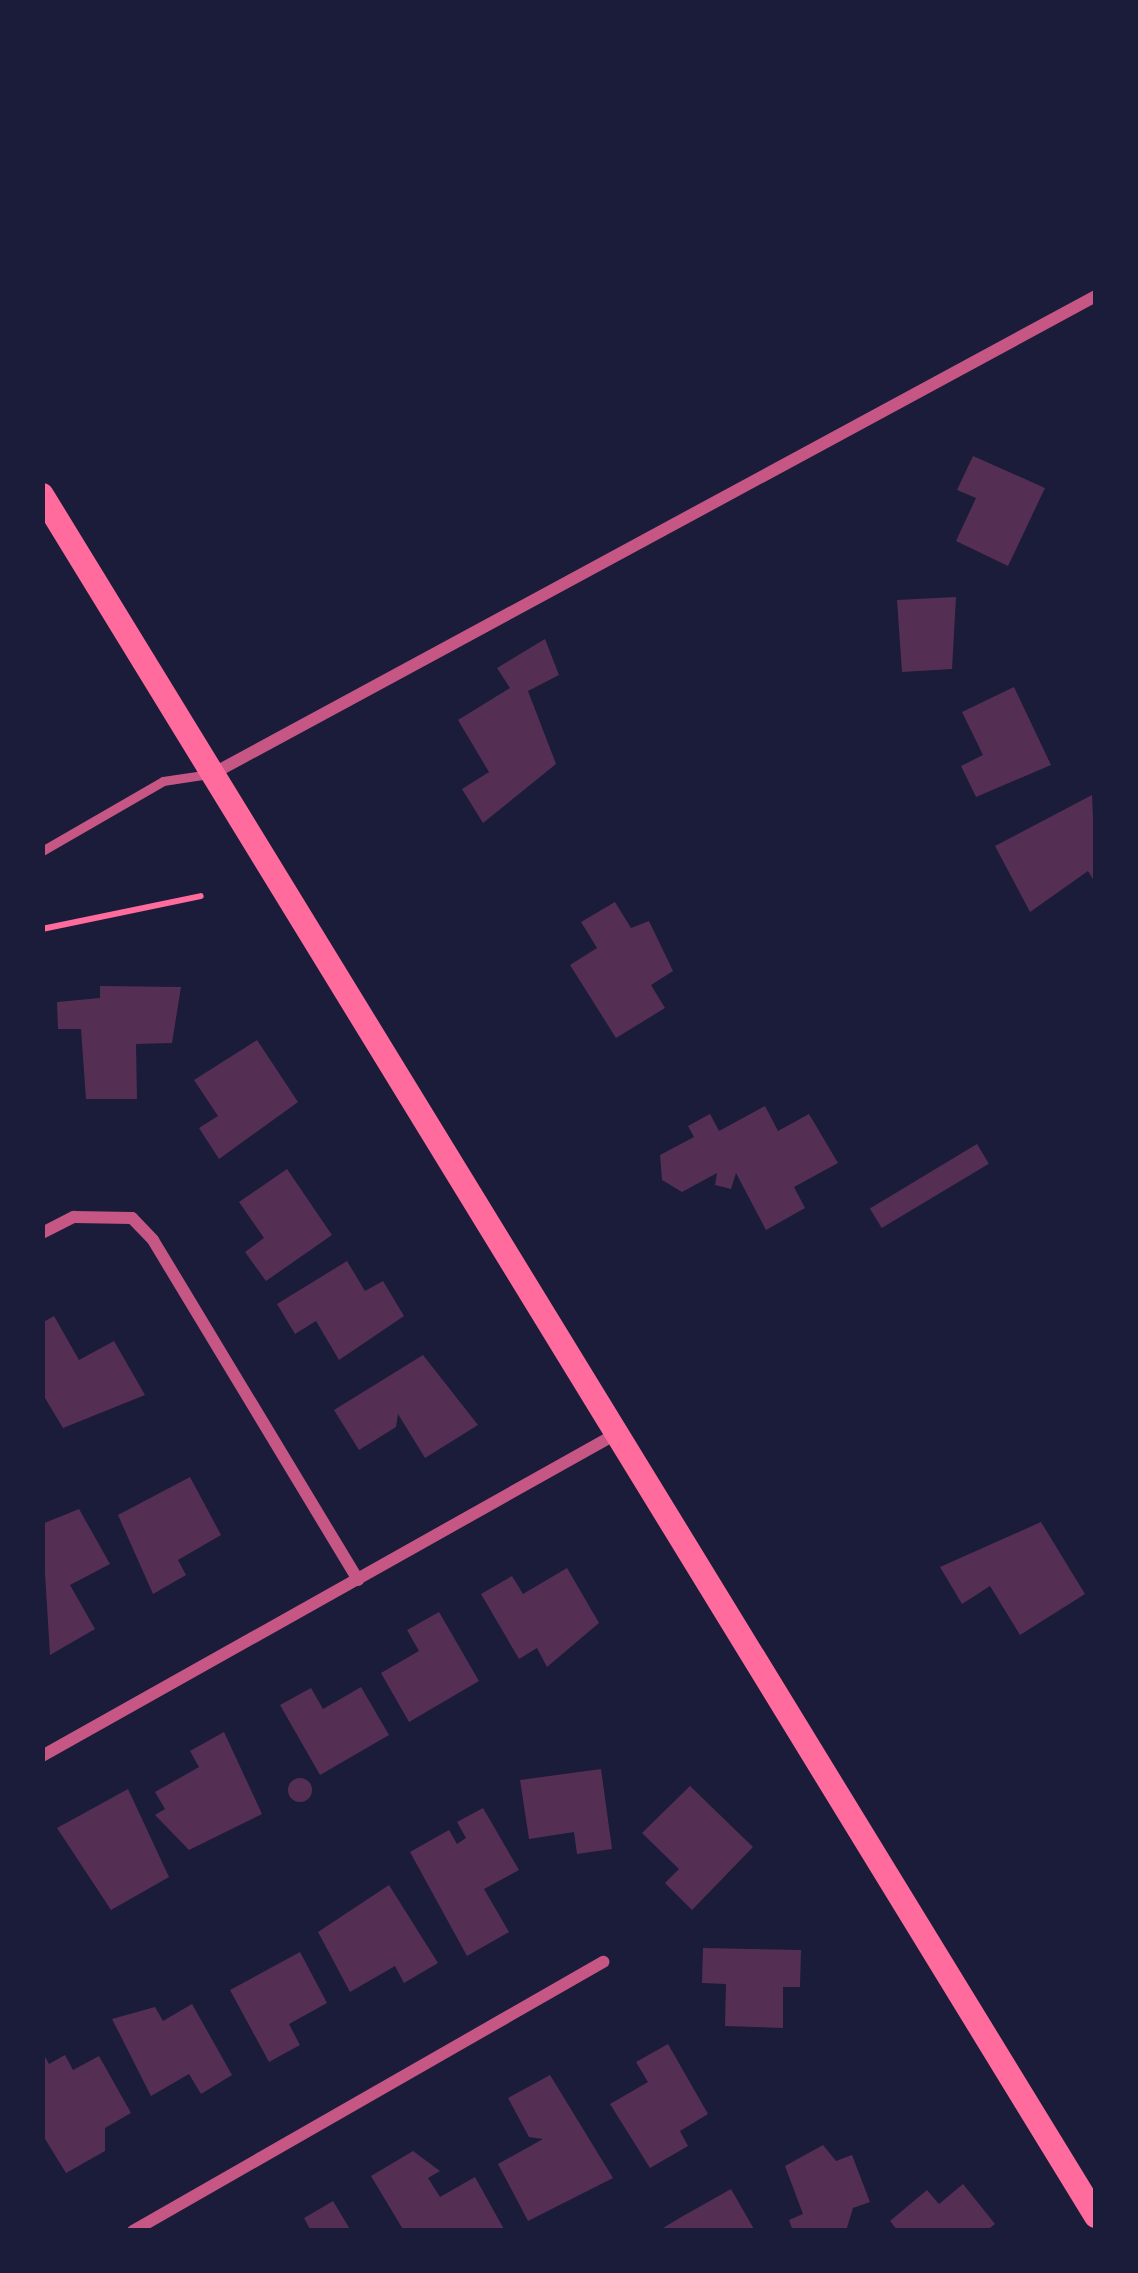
<!DOCTYPE html>
<html>
<head>
<meta charset="utf-8">
<style>
  body { margin:0 }
  #map { position:relative; width:1138px; height:2273px; overflow:hidden; background:#1b1b3a; font-family:"Fira Sans Condensed",sans-serif }
  div>[style] { position:absolute }
  [style*='--x'] { left:calc(var(--x)*1px); top:calc(var(--y)*1px); width:calc(var(--w)*1px); rotate:calc(var(--a)*1deg) }
  .building>* { inset:0; background:#542f53; transform-origin:0 0 }
  .round { border-radius:50% }
  .path>* { height:6px; margin:-3px; padding:0 3px; transform-origin:3px; border-radius:3px; background:#ff6b9d }
  .service>* { height:9px; margin:-4.5px; padding:0 4.5px; transform-origin:4.5px; border-radius:4.5px; background:#c65784 }
  .minor>* { height:12px; margin:-6px; padding:0 6px; transform-origin:6px; border-radius:6px; background:#c65784 }
  .secondary>* { height:24px; margin:-12px; padding:0 12px; transform-origin:12px; border-radius:12px; background:#ff6b9d }
  span { translate:-50% -50%; white-space:nowrap; text-align:center; line-height:1.15; -webkit-text-stroke:9px #1b1b3a; paint-order:stroke }
  .frame { position:absolute; inset:0; border:45px solid #1b1b3a; pointer-events:none }
</style>
</head>
<body>
<div id="map">
  <div class="building">
    <div style="clip-path:polygon(973px 456px,1045px 488px,1008px 566px,956px 541px,976px 498px,957px 490px)"></div>
    <div style="clip-path:polygon(956px 597px,952px 669px,902px 672px,897px 600px)"></div>
    <div style="clip-path:polygon(545px 639px,559px 675px,528px 691px,556px 764px,483px 823px,462px 789px,489px 772px,458px 720px,510px 688px,497px 668px)"></div>
    <div style="clip-path:polygon(1014px 687px,1051px 765px,976px 797px,961px 766px,983px 755px,962px 712px)"></div>
    <div style="clip-path:polygon(1092px 795px,1096px 884px,1088px 871px,1030px 912px,995px 846px)"></div>
    <div style="clip-path:polygon(615px 902px,631px 928px,649px 921px,673px 971px,651px 985px,665px 1008px,616px 1038px,570px 965px,597px 948px,581px 922px)"></div>
    <div style="clip-path:polygon(100px 986px,181px 987px,172px 1043px,136px 1044px,137px 1099px,86px 1099px,81px 1029px,58px 1029px,57px 1002px,100px 998px)"></div>
    <div style="clip-path:polygon(257px 1040px,298px 1102px,219px 1159px,199px 1128px,218px 1116px,194px 1080px)"></div>
    <div style="clip-path:polygon(765px 1106px,778px 1131px,809px 1114px,838px 1163px,794px 1187px,805px 1208px,766px 1230px,736px 1173px,731px 1189px,715px 1185px,717px 1173px,682px 1192px,662px 1180px,660px 1155px,694px 1137px,688px 1126px,710px 1114px,719px 1131px)"></div>
    <div style="left:977px;top:1144px;width:23px;height:125px;rotate:59deg"></div>
    <div style="clip-path:polygon(287px 1169px,332px 1235px,266px 1281px,245px 1252px,264px 1238px,239px 1202px)"></div>
    <div style="clip-path:polygon(347px 1261px,365px 1291px,383px 1281px,404px 1316px,339px 1360px,316px 1321px,295px 1334px,277px 1304px)"></div>
    <div style="clip-path:polygon(54px 1316px,79px 1360px,114px 1341px,145px 1395px,63px 1428px,42px 1393px,42px 1323px)"></div>
    <div style="clip-path:polygon(423px 1355px,478px 1425px,425px 1458px,398px 1414px,396px 1427px,359px 1450px,334px 1410px)"></div>
    <div style="clip-path:polygon(190px 1477px,221px 1535px,178px 1560px,186px 1575px,153px 1594px,118px 1515px)"></div>
    <div style="clip-path:polygon(79px 1509px,110px 1564px,70px 1585px,95px 1629px,50px 1655px,42px 1524px)"></div>
    <div style="clip-path:polygon(1041px 1522px,1085px 1594px,1020px 1635px,990px 1586px,962px 1604px,940px 1567px)"></div>
    <div style="clip-path:polygon(567px 1568px,599px 1623px,547px 1667px,537px 1648px,519px 1659px,481px 1594px,512px 1576px,523px 1594px)"></div>
    <div style="clip-path:polygon(439px 1612px,479px 1681px,409px 1722px,381px 1673px,419px 1651px,407px 1630px)"></div>
    <div style="clip-path:polygon(361px 1687px,389px 1735px,320px 1775px,280px 1705px,311px 1688px,323px 1709px)"></div>
    <div style="clip-path:polygon(224px 1732px,262px 1814px,189px 1850px,155px 1815px,165px 1809px,155px 1792px,199px 1767px,190px 1751px)"></div>
    <div style="clip-path:polygon(601px 1769px,612px 1849px,577px 1854px,574px 1832px,529px 1839px,520px 1780px)"></div>
    <div class="round" style="left:288px;top:1778px;width:24px;height:24px"></div>
    <div style="clip-path:polygon(690px 1786px,753px 1847px,692px 1910px,665px 1883px,679px 1869px,642px 1833px)"></div>
    <div style="clip-path:polygon(128px 1789px,169px 1877px,111px 1910px,57px 1828px)"></div>
    <div style="clip-path:polygon(483px 1808px,519px 1870px,484px 1889px,509px 1932px,467px 1956px,410px 1852px,449px 1830px,457px 1844px,466px 1838px,457px 1822px)"></div>
    <div style="clip-path:polygon(389px 1885px,438px 1963px,404px 1983px,395px 1966px,350px 1992px,318px 1932px)"></div>
    <div style="clip-path:polygon(703px 1948px,801px 1950px,800px 1987px,783px 1987px,783px 2028px,725px 2026px,726px 1984px,702px 1983px)"></div>
    <div style="clip-path:polygon(300px 1952px,327px 2003px,289px 2024px,300px 2045px,269px 2062px,230px 1990px)"></div>
    <div style="clip-path:polygon(192px 2004px,232px 2075px,201px 2094px,189px 2074px,151px 2096px,112px 2019px,155px 2007px,163px 2021px)"></div>
    <div style="clip-path:polygon(668px 2044px,708px 2114px,680px 2131px,688px 2146px,650px 2168px,610px 2104px,648px 2082px,636px 2062px)"></div>
    <div style="clip-path:polygon(42px 2051px,49px 2064px,65px 2055px,73px 2070px,99px 2056px,131px 2113px,105px 2128px,105px 2151px,66px 2173px,42px 2134px)"></div>
    <div style="clip-path:polygon(550px 2075px,613px 2178px,528px 2221px,498px 2164px,543px 2139px,529px 2137px,508px 2098px)"></div>
    <div style="clip-path:polygon(823px 2145px,836px 2161px,852px 2155px,870px 2202px,853px 2208px,846px 2231px,793px 2231px,789px 2220px,803px 2214px,785px 2166px)"></div>
    <div style="clip-path:polygon(413px 2151px,440px 2171px,428px 2178px,440px 2197px,475px 2177px,505px 2231px,404px 2231px,371px 2176px)"></div>
    <div style="clip-path:polygon(963px 2184px,995px 2224px,986px 2231px,898px 2231px,890px 2221px,927px 2190px,939px 2204px)"></div>
    <div style="clip-path:polygon(731px 2189px,755px 2231px,658px 2231px,683px 2216px)"></div>
    <div style="clip-path:polygon(333px 2201px,351px 2231px,311px 2231px,304px 2218px)"></div>
  </div>
  <div class="path">
    <div style="--x:42;--y:929;--w:162;--a:-11.7"></div>
  </div>
  <div class="service">
    <div style="--x:42;--y:851;--w:140;--a:-30"></div>
    <div style="--x:163;--y:781;--w:48;--a:-8.5"></div>
  </div>
  <div class="minor">
    <div style="--x:214;--y:773;--w:1003;--a:-28.41"></div>
    <div style="--x:42;--y:1233;--w:36;--a:-27"></div>
    <div style="--x:74;--y:1217;--w:58;--a:1"></div>
    <div style="--x:132;--y:1218;--w:30;--a:46"></div>
    <div style="--x:153;--y:1240;--w:397;--a:58.9"></div>
    <div style="--x:42;--y:1756;--w:656;--a:-29.3"></div>
    <div style="--x:133;--y:2231;--w:542;--a:-29.78"></div>
  </div>
  <div class="secondary">
    <div style="--x:42;--y:495;--w:2018;--a:58.52"></div>
  </div>
  <div class="frame"></div>
</div>
</body>
</html>
